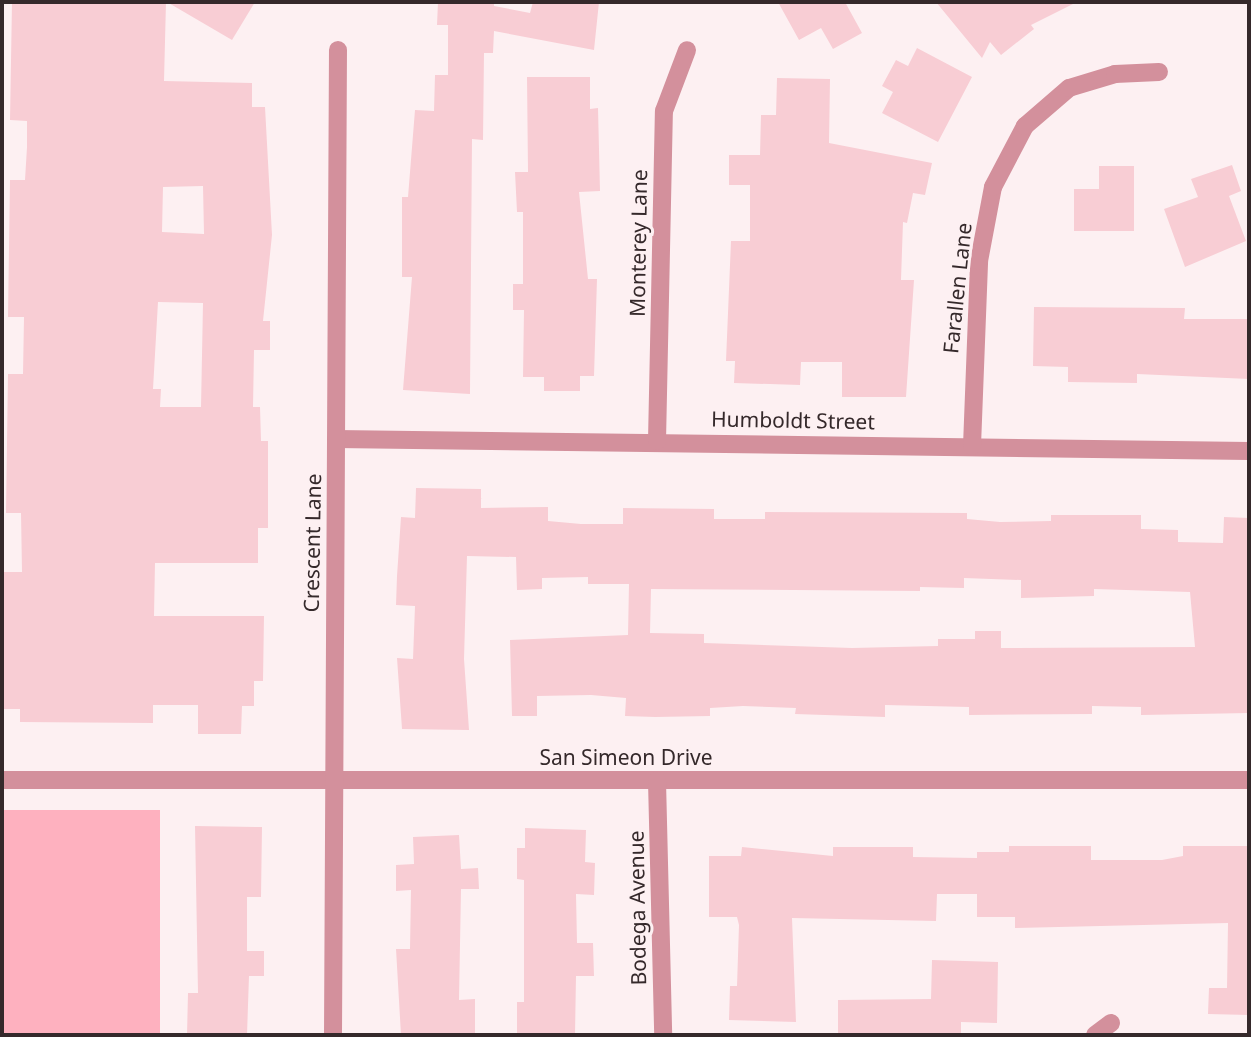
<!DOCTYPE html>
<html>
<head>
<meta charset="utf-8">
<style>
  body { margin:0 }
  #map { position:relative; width:1251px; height:1037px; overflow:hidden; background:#fdf0f2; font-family:"Noto Sans",sans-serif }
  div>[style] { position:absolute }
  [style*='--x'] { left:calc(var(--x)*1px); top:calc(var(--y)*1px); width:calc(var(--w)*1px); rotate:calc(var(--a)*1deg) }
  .green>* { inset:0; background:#feb1bf; transform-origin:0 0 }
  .building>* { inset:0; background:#f8cdd4 }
  .minor>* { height:18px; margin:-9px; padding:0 9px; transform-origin:9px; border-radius:9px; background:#d3909c }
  span { translate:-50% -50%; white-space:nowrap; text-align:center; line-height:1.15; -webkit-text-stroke:6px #fdf0f2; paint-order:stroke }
  .street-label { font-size:21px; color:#35292b }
  .frame { position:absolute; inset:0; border:4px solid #35292b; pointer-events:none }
</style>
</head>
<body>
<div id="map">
  <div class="green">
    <div style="left:2px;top:810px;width:158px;height:225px"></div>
  </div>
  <div class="building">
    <div style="clip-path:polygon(evenodd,12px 2px,166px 2px,164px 81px,252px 83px,252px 107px,265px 107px,272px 235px,263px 321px,270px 321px,270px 350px,254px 350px,253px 407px,260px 407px,261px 441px,268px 441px,268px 528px,258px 528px,258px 563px,155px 563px,154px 616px,264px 616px,263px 681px,254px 681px,254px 706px,242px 706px,241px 734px,198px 734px,198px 705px,153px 705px,153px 723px,20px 722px,20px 709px,4px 709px,4px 572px,22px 572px,21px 513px,6px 513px,8px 374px,23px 374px,24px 317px,8px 317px,10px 180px,25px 180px,27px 147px,27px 121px,10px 120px,12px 2px,203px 186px,204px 234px,162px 232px,163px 187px,203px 186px,12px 2px,158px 302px,203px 303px,201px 407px,160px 407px,161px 389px,153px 389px,158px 302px)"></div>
    <div style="clip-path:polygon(167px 2px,255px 2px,232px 40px)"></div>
    <div style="clip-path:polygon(438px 2px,494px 2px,494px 6px,530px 13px,533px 2px,599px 2px,594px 50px,494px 31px,493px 53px,484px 53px,483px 140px,472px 139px,470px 394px,403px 390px,412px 277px,402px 277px,402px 197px,408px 197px,415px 110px,434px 111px,435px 75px,448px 75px,448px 25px,437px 25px)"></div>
    <div style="clip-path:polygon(778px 2px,845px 2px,862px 33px,833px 49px,821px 28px,799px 40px)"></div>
    <div style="clip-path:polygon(936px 2px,1077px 2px,1031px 25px,1034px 29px,1001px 55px,990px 42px,982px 58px)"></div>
    <div style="clip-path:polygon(917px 48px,972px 77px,938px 142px,882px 113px,893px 92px,882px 86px,896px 60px,908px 66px)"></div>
    <div style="clip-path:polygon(527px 77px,590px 77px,590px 109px,598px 108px,600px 191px,579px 192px,588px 279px,597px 279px,594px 376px,580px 376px,580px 391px,544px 391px,544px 377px,523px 377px,524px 310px,513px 310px,513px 284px,523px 284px,523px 212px,517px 212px,515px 172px,528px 172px)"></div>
    <div style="clip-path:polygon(777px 78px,830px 79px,829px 143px,932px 163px,925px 195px,913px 193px,907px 223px,903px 222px,901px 280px,914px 280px,906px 397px,842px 397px,842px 362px,801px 362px,800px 385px,734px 383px,735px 361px,726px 361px,731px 241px,750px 241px,750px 185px,729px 185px,729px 155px,760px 155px,761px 115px,776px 115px)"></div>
    <div style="clip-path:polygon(1232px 165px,1241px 191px,1229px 196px,1246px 241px,1185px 267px,1164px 209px,1198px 197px,1191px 179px)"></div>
    <div style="clip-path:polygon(1099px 166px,1134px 166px,1134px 231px,1074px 231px,1074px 189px,1099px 189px)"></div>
    <div style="clip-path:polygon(1034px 307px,1185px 308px,1184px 319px,1249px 319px,1249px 379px,1137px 374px,1137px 383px,1068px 382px,1068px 367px,1033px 366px)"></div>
    <div style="clip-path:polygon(evenodd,416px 488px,481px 489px,481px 508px,548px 507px,548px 521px,581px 524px,623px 524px,623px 508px,714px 509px,714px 519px,765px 519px,765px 512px,967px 513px,967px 519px,1000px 522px,1051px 521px,1051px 515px,1141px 515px,1141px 529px,1178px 530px,1178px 542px,1223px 543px,1224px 517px,1249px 518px,1249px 713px,1141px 715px,1141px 707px,1092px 706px,1092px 714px,969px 715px,969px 707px,885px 705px,885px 717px,795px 714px,796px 708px,743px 706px,710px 708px,710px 716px,655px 717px,625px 716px,626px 698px,591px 695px,537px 696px,537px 716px,512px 716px,510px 640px,628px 635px,629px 584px,588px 584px,588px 577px,542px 578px,542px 589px,517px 590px,516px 557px,467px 556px,464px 659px,469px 730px,402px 729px,397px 658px,413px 659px,415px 606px,396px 605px,397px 576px,401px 517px,415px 518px,416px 488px,964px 578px,1021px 580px,1021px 598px,1094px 596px,1094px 589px,1190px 592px,1195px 647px,1001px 648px,1001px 631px,975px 631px,975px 639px,938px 639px,938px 646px,852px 648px,704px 643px,704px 634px,650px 633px,651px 589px,920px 591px,920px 587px,964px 588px,964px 578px)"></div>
    <div style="clip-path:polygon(195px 826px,262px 827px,261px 897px,247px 897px,247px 951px,264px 951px,264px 976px,249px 976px,247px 1035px,187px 1035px,188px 993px,198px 993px)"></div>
    <div style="clip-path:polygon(525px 828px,586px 830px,585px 862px,595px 863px,594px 895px,576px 894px,577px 943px,593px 943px,594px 976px,576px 976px,575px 1035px,517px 1035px,517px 1002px,524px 1002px,524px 880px,517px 879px,517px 848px,525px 848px)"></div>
    <div style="clip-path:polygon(459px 835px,461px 869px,478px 868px,479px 889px,461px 889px,459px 1000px,475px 999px,475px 1035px,401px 1035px,396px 949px,410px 949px,411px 890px,396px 891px,396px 865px,414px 864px,413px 837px)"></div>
    <div style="clip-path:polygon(1009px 846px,1091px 846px,1091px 860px,1162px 860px,1183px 856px,1183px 846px,1249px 846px,1249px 1015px,1208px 1014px,1209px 988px,1227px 988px,1228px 923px,1015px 928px,1015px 917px,977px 917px,977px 894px,937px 894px,936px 921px,792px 918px,796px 1022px,729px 1020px,730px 986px,737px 986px,739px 925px,737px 917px,709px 917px,709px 856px,741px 856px,742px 847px,833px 856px,833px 847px,913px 847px,913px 857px,977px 858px,977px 852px,1009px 852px)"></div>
    <div style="clip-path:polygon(932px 960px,998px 962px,997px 1023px,961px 1022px,961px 1033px,838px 1035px,838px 1000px,931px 999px)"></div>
  </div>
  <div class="minor">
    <div style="--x:336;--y:439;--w:913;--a:0.75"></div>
    <div style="--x:657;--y:441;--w:330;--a:-88.8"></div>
    <div style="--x:664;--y:111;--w:65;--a:-69.3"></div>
    <div style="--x:972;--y:446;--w:185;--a:-87.8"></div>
    <div style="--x:979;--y:261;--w:75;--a:-79.3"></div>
    <div style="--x:993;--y:187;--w:69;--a:-62.3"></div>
    <div style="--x:1025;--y:126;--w:58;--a:-40.8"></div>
    <div style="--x:1069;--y:88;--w:48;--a:-16.9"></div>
    <div style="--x:1115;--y:74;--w:44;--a:-2.6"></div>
    <div style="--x:2;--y:780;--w:1247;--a:0"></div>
    <div style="--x:657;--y:781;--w:254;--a:88.6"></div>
    <div style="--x:333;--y:1035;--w:985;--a:-89.71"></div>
    <div style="--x:1095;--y:1035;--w:20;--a:-37"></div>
  </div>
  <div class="street-label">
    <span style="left:638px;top:243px;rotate:-89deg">Monterey Lane</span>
    <span style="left:957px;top:288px;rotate:-84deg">Farallen Lane</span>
    <span style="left:793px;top:420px;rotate:1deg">Humboldt Street</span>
    <span style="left:312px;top:543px;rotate:-89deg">Crescent Lane</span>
    <span style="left:626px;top:757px">San Simeon Drive</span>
    <span style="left:637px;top:908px;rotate:-91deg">Bodega Avenue</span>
  </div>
  <div class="frame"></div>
</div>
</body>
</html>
